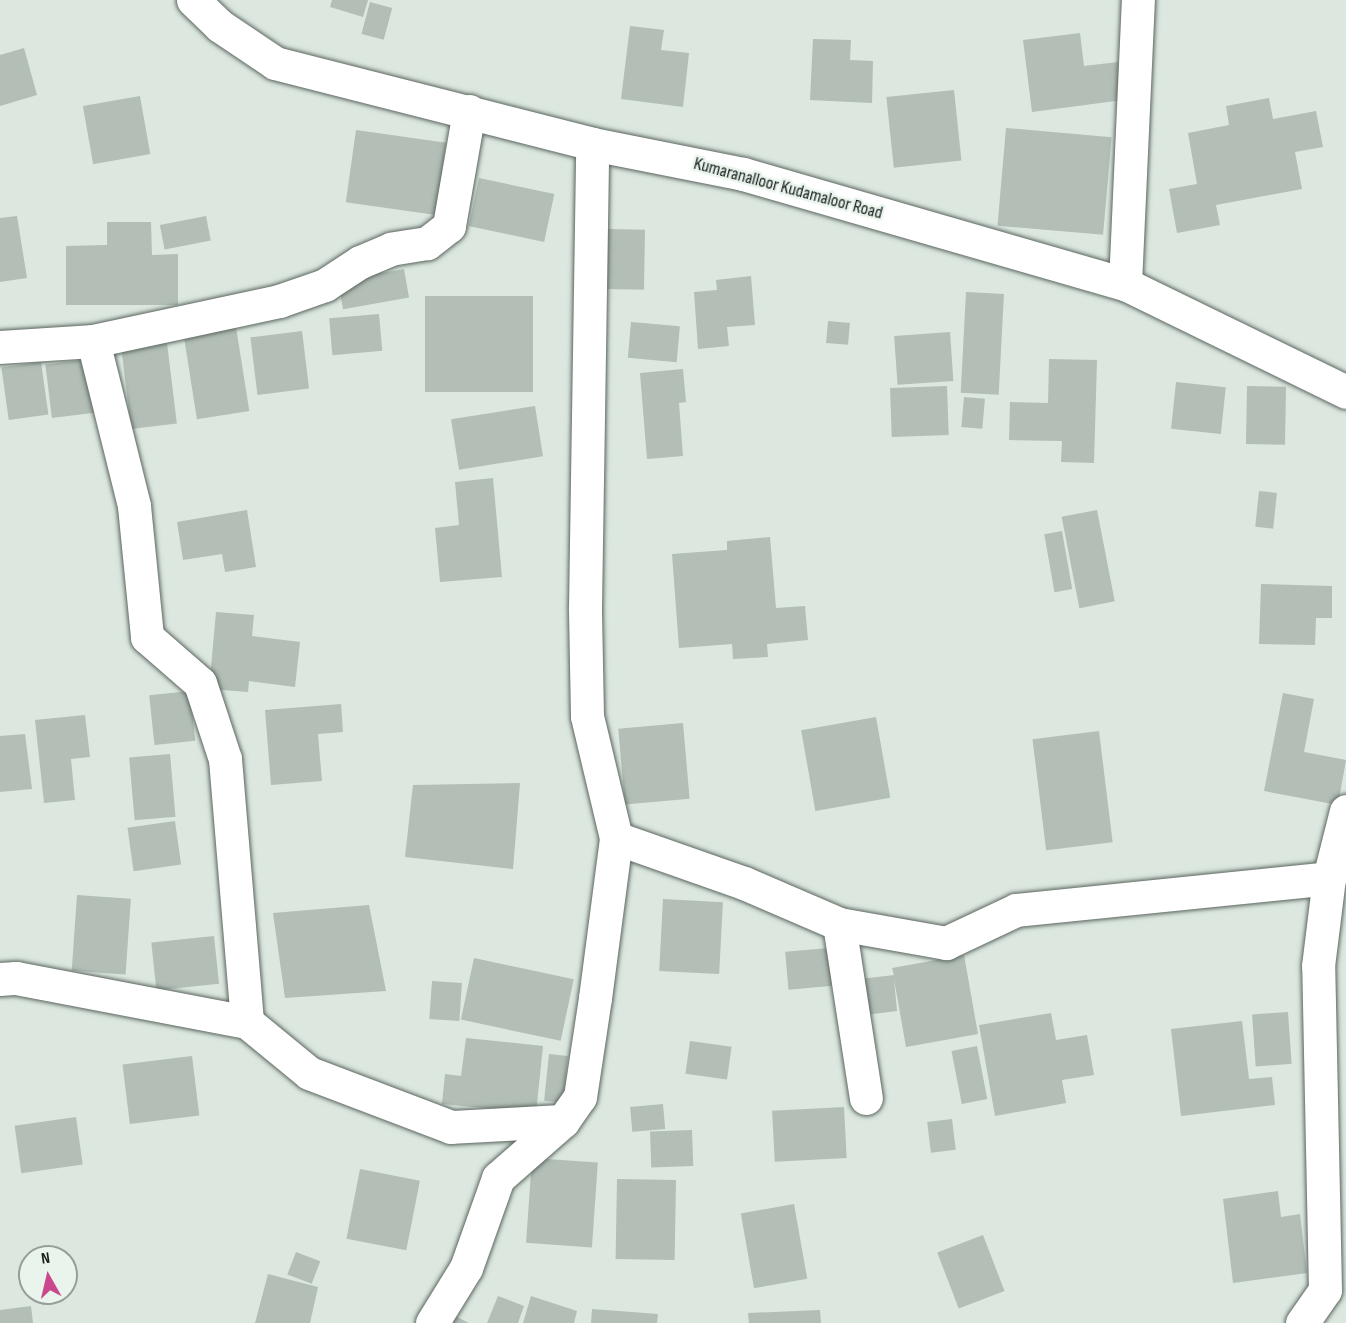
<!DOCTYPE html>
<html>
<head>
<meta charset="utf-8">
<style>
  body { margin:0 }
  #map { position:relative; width:1346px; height:1323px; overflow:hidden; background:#dbe7df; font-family:"Sofia Sans Condensed",sans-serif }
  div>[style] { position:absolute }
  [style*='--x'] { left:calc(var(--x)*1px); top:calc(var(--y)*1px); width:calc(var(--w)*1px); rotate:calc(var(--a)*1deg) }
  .building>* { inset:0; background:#b2beb6; transform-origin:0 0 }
  .roads { filter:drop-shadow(0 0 2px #5b665f) drop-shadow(0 0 2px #5b665f) }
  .minor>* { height:33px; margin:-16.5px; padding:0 16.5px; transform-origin:16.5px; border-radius:16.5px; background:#fff }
  .secondary>* { height:33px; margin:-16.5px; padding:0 16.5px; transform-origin:16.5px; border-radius:16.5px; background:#fff }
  span { translate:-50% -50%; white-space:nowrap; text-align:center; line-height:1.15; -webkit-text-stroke:5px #e8f4ec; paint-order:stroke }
  .street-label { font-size:18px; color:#1a1e1b }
  .north { position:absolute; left:18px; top:1245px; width:60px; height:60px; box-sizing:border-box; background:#e8f4ec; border:2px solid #969e98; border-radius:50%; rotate:352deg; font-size:16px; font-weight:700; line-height:24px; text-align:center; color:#1a1e1b }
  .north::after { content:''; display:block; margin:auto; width:21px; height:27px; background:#ca478d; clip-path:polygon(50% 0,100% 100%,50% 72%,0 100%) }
</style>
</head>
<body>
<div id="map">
  <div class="building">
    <div style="clip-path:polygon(332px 0,368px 0,363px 17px,330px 7px)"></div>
    <div style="left:370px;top:2px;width:23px;height:33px;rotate:15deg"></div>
    <div style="clip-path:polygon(630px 26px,664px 30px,661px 50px,689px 53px,683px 107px,621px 99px)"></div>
    <div style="clip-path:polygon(1080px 33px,1084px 66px,1118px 62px,1123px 100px,1032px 112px,1023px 40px)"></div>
    <div style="clip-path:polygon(813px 39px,851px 40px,850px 60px,873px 61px,872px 103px,810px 100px)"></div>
    <div style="clip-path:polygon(24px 48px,37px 95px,0 106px,0 55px)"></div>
    <div style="left:954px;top:90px;width:71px;height:68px;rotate:84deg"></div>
    <div style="left:140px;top:96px;width:59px;height:58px;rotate:80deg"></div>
    <div style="clip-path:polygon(1269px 98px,1273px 119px,1316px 111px,1323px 147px,1295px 152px,1302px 189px,1216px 205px,1220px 225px,1177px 233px,1169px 189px,1197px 184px,1188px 133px,1229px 125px,1226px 106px)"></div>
    <div style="left:1006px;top:128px;width:106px;height:98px;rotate:5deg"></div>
    <div style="left:356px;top:130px;width:91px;height:73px;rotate:8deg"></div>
    <div style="left:479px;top:178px;width:77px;height:49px;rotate:12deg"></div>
    <div style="clip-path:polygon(17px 216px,27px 278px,0 282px,0 218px)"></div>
    <div style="left:206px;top:216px;width:25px;height:47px;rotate:79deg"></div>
    <div style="clip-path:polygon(107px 222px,151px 222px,152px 255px,178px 254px,178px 305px,66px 305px,66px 246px,107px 245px)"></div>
    <div style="left:606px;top:229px;width:39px;height:60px;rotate:1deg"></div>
    <div style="left:404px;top:269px;width:29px;height:67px;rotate:80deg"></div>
    <div style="clip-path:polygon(751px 276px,755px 325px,727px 327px,729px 346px,698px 349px,694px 292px,717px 290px,716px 280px)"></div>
    <div style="left:966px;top:292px;width:38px;height:101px;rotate:3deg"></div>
    <div style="left:533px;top:296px;width:96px;height:108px;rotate:90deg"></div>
    <div style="left:379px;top:314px;width:37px;height:50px;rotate:85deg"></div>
    <div style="left:828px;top:321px;width:22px;height:22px;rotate:5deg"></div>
    <div style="left:631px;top:322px;width:49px;height:36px;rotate:5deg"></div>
    <div style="left:236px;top:327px;width:85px;height:53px;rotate:81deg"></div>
    <div style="left:302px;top:331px;width:58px;height:52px;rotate:83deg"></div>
    <div style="left:950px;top:332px;width:49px;height:56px;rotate:86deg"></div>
    <div style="left:167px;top:343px;width:81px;height:46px;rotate:83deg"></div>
    <div style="left:90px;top:359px;width:54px;height:45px;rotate:83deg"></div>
    <div style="clip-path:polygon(1049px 359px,1097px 360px,1094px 463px,1061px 462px,1062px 441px,1009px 440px,1010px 402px,1048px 403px)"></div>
    <div style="left:41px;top:362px;width:53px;height:40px;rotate:82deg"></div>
    <div style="clip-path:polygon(683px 369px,686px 402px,679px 403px,683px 456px,647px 459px,640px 373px)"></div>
    <div style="left:1176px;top:382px;width:50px;height:47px;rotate:6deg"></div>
    <div style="left:947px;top:386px;width:49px;height:57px;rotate:88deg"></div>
    <div style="left:1247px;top:386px;width:39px;height:58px;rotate:1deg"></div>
    <div style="left:964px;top:397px;width:21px;height:30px;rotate:5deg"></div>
    <div style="left:535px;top:406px;width:51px;height:85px;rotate:81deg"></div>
    <div style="clip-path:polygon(493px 478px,502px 577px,440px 582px,435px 528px,459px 525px,455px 482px)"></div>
    <div style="left:1259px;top:491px;width:18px;height:36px;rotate:6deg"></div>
    <div style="clip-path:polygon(247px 510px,256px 567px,225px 572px,222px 554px,183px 560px,177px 522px)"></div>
    <div style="left:1097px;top:510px;width:93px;height:36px;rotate:79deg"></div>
    <div style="left:1062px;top:531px;width:59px;height:18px;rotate:80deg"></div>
    <div style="clip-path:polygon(770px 537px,776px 608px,805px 606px,808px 640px,767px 644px,768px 657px,733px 659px,732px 644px,679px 648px,672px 554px,727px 550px,727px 541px)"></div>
    <div style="clip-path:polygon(1261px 584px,1332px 586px,1332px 618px,1316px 618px,1315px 645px,1259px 644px)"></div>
    <div style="clip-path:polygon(216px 612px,254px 615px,252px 636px,300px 642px,295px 687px,249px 681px,248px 692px,209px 689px)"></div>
    <div style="left:190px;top:691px;width:50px;height:41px;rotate:84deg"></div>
    <div style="clip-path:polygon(1283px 693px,1314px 699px,1304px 752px,1346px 760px,1338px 805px,1264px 791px)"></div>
    <div style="clip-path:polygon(341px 704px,343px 732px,318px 734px,322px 781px,271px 785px,265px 710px)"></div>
    <div style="clip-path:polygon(85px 715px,90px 757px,71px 759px,75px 800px,44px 803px,35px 720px)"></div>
    <div style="left:876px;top:717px;width:82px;height:76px;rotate:80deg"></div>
    <div style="left:683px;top:723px;width:76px;height:65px;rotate:85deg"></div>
    <div style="left:1099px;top:731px;width:112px;height:67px;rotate:83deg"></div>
    <div style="clip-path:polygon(25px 734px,32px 789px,0 792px,0 736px)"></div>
    <div style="left:170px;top:754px;width:63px;height:41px;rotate:85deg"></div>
    <div style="clip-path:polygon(520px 783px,513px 869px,405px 857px,413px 785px)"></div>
    <div style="left:175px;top:821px;width:44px;height:48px;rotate:82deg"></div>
    <div style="left:77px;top:895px;width:54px;height:76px;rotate:4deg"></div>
    <div style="left:663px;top:899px;width:60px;height:72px;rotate:3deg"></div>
    <div style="clip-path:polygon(369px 905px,386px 991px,285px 998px,273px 913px)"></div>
    <div style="left:214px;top:936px;width:48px;height:63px;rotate:84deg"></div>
    <div style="left:829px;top:948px;width:38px;height:44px;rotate:85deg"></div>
    <div style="clip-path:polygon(964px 955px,978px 1034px,906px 1047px,894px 979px,897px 1011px,865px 1015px,860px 979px,894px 975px,892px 968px)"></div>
    <div style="left:474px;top:958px;width:102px;height:63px;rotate:12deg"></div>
    <div style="left:432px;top:981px;width:30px;height:38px;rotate:4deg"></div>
    <div style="left:1288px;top:1012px;width:52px;height:36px;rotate:86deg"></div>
    <div style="clip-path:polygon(1051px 1013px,1056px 1040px,1087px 1035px,1094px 1075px,1062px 1080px,1066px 1103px,995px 1116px,979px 1025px)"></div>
    <div style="clip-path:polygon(1242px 1021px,1249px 1079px,1272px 1077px,1275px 1105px,1181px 1116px,1171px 1029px)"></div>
    <div style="clip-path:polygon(466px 1038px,543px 1046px,536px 1113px,442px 1104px,445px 1074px,461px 1076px)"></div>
    <div style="left:690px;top:1041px;width:42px;height:33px;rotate:8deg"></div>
    <div style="left:977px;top:1046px;width:54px;height:26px;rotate:79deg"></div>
    <div style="left:549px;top:1054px;width:19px;height:47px;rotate:6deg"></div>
    <div style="left:192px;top:1056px;width:60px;height:70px;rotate:83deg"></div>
    <div style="left:663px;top:1104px;width:25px;height:33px;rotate:85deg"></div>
    <div style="left:844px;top:1107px;width:51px;height:72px;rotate:87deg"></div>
    <div style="left:76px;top:1117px;width:48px;height:62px;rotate:82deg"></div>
    <div style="left:952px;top:1119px;width:31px;height:25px;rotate:83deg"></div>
    <div style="left:692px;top:1130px;width:36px;height:42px;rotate:88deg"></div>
    <div style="left:532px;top:1158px;width:66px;height:85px;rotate:4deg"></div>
    <div style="left:360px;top:1169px;width:61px;height:71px;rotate:11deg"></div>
    <div style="left:617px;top:1179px;width:59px;height:80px;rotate:1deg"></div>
    <div style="clip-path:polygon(1278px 1191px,1281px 1217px,1300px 1214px,1307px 1273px,1233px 1283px,1223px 1199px)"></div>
    <div style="left:794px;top:1204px;width:76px;height:54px;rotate:80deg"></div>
    <div style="left:983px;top:1235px;width:60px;height:49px;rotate:69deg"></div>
    <div style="left:296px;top:1252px;width:26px;height:24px;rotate:21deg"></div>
    <div style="clip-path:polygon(268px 1274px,318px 1287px,310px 1323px,255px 1323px)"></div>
    <div style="clip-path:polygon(498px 1296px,524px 1306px,518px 1323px,487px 1323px)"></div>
    <div style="clip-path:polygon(531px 1296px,577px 1311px,574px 1323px,523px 1323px)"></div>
    <div style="clip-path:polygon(31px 1306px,33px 1323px,0 1323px,0 1310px)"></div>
    <div style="clip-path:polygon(592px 1309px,658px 1314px,657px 1323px,591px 1323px)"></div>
    <div style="clip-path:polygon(820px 1310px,821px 1323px,749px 1323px,748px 1313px)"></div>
    <div style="clip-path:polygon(451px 1314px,469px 1323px,446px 1323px)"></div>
  </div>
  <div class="roads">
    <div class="minor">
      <div style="--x:469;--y:111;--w:117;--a:99.9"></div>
      <div style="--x:449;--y:226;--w:28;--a:142"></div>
      <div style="--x:427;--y:243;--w:36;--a:171"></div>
      <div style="--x:391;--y:249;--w:34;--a:157"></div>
      <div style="--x:360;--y:262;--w:42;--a:146.7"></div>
      <div style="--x:325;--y:285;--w:49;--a:160.8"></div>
      <div style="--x:279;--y:301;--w:190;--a:167.9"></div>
      <div style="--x:93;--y:341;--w:170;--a:76"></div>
      <div style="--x:134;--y:506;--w:132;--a:84.3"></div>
      <div style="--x:147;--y:637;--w:70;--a:41"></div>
      <div style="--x:200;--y:683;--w:80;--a:71.8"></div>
      <div style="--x:225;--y:759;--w:264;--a:85.2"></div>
      <div style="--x:247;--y:1022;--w:80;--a:39.4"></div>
      <div style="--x:309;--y:1073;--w:152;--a:20.8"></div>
      <div style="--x:451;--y:1127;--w:112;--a:-3.1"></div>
      <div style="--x:1125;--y:284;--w:284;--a:-87.4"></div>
      <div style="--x:0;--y:347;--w:93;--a:-3.7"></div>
      <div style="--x:616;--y:838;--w:136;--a:19.4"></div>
      <div style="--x:744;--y:883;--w:103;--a:23.3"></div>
      <div style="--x:839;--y:924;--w:176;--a:81.2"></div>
      <div style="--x:839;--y:924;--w:109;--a:10.1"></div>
      <div style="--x:946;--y:943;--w:77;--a:-25.2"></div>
      <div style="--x:1016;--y:910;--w:315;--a:-5.8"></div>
      <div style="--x:0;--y:979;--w:16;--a:-4"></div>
      <div style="--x:16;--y:978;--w:235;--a:10.8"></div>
      <div style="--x:432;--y:1323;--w:65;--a:-58.3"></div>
      <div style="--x:466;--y:1268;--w:96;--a:-70.4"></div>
      <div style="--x:498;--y:1178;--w:86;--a:-41.2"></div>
      <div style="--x:563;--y:1121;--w:29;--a:-55"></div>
      <div style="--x:580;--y:1097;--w:100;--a:-81.4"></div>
      <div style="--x:595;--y:998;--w:161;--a:-82.5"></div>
      <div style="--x:616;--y:838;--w:125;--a:-103.4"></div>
      <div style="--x:587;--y:716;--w:109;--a:-91.1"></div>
      <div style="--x:585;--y:607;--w:463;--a:-89.1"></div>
      <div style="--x:1302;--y:1323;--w:40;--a:-55.1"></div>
      <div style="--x:1325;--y:1290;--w:324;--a:-91.2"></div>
      <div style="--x:1318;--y:966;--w:89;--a:-82.9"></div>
      <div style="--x:1329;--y:878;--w:69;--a:-75.8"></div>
    </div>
    <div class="secondary">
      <div style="--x:193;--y:0;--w:37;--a:44"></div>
      <div style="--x:220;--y:26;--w:66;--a:33.9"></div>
      <div style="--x:275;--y:63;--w:327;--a:14.3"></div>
      <div style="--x:592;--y:144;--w:154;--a:11.2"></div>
      <div style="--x:743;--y:174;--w:398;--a:16.1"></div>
      <div style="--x:1125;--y:284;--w:246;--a:26"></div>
    </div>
  </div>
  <div class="street-label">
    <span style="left:788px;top:189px;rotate:15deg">Kumaranalloor Kudamaloor Road</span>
  </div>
  <div class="north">N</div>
</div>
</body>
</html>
